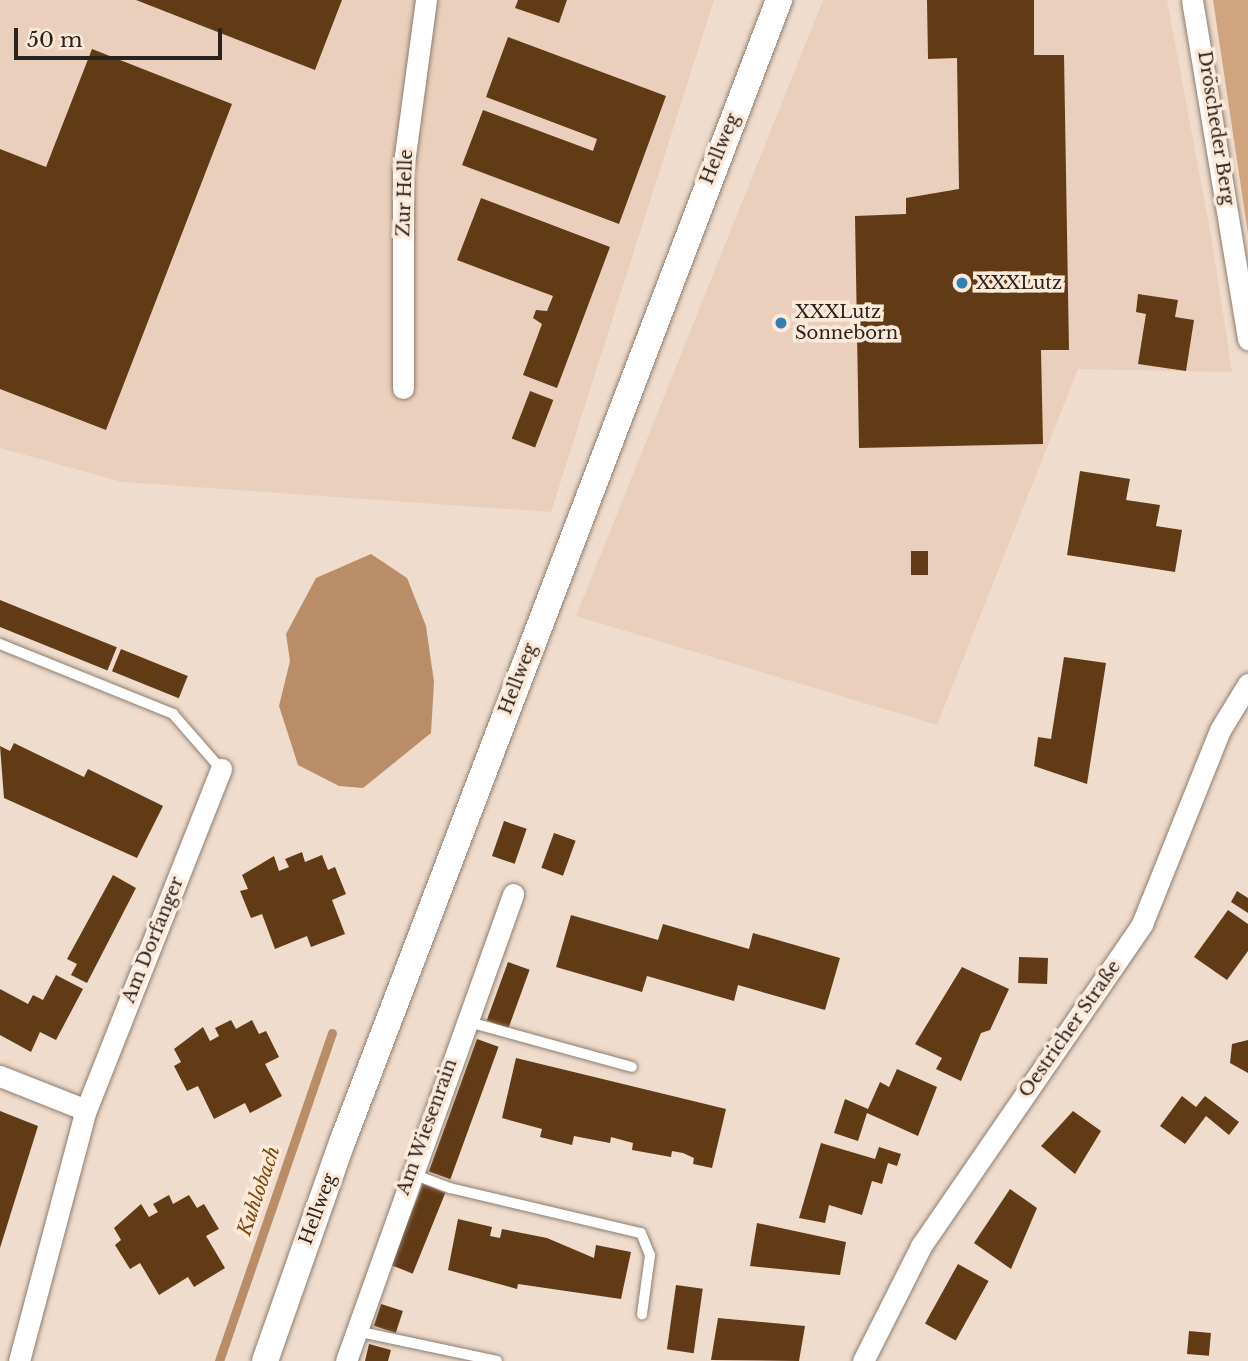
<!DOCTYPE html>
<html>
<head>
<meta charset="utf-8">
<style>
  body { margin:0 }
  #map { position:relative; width:1248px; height:1361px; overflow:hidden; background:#efdccd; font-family:"Libre Baskerville",serif }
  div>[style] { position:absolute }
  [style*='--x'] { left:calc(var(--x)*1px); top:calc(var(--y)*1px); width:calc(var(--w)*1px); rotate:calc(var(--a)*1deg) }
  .built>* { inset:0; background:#ead0bc }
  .forest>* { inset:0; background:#d0a47e }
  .water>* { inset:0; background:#b88d68 }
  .stream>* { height:9px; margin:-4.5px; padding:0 4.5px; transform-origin:4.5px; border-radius:4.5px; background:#b88d68 }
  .building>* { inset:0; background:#613b16; transform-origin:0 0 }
  .roads { filter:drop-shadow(0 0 2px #8e7d6f) drop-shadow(0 0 2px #8e7d6f) }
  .service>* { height:10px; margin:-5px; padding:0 5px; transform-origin:5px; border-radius:5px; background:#fff }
  .minor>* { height:21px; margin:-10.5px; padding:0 10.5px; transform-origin:10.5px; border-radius:10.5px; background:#fff }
  .tertiary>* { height:26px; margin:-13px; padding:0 13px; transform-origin:13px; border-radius:13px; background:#fff }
  .dots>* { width:19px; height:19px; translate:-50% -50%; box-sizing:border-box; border:4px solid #fce9da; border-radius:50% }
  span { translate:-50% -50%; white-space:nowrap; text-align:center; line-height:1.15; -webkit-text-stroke:7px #fce9da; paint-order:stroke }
  .street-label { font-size:18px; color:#29221d }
  .poi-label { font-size:18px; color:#29221d }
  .left { translate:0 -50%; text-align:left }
  .water-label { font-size:19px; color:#804806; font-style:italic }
  .scale { position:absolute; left:14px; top:28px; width:208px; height:32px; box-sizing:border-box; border:4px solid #29221d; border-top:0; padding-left:9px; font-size:21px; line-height:24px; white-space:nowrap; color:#29221d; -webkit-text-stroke:5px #fce9da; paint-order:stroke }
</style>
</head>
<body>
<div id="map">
  <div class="built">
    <div style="clip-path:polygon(0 0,714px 0,551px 512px,122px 482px,0 448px)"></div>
    <div style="clip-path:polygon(823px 0,1167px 0,1212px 241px,1232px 372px,1078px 369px,937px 725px,576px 616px)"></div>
  </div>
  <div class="forest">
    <div style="clip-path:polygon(1213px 0,1248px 0,1248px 234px)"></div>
  </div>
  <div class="water">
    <div style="clip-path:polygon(371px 554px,407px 578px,426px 626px,434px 682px,431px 733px,363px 788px,339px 786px,298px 765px,279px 706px,290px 661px,286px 634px,316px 578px)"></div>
  </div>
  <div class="stream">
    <div style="--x:219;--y:1361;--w:347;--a:-71"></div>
  </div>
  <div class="building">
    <div style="clip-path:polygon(136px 0,342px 0,315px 70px)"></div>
    <div style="clip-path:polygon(518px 0,567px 0,559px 23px,515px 8px)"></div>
    <div style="clip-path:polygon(927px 0,1034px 0,1034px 55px,1064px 55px,1069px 350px,1041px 350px,1043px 444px,859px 448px,855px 216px,906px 214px,906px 198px,959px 189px,957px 58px,928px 59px)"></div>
    <div style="clip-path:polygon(508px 37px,666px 96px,619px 224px,462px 165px,483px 110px,593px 151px,597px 139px,486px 97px)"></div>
    <div style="clip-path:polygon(92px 49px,232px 104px,106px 430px,0 389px,0 149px,46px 167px)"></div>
    <div style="clip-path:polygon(481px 198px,610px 247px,557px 388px,523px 375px,542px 324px,533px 318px,536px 310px,547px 311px,553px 296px,457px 260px)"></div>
    <div style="clip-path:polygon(1138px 294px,1178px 300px,1175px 317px,1194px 320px,1186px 371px,1138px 364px,1146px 314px,1136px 312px)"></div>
    <div style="left:530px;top:391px;width:25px;height:51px;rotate:21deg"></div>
    <div style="clip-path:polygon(1080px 471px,1130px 479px,1126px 500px,1160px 505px,1156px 526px,1182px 530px,1175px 572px,1067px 555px)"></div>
    <div style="left:911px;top:551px;width:17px;height:24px"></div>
    <div style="left:0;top:600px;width:126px;height:25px;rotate:22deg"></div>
    <div style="left:121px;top:649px;width:72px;height:24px;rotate:22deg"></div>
    <div style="clip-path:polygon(1064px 657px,1106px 663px,1087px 784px,1034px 766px,1038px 737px,1051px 739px)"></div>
    <div style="clip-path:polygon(14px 743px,84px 777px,88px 769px,163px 806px,137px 858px,4px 798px,0 746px,10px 751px)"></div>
    <div style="left:504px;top:821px;width:24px;height:37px;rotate:19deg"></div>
    <div style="left:554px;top:833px;width:23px;height:37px;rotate:20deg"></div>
    <div style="clip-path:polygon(302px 852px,305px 862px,322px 855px,328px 870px,335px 867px,346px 894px,332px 900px,345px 934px,311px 947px,307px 936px,275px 949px,262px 914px,251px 918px,240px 891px,248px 889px,242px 875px,274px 856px,279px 871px,289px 867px,285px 859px)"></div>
    <div style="clip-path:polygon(113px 875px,136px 888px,87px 983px,71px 975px,77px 964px,67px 959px)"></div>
    <div style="clip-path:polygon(1237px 891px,1248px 898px,1248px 913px,1231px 902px)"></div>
    <div style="clip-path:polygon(1228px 910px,1248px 924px,1248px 951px,1227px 980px,1194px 957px)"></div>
    <div style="clip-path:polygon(571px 915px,658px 940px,663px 924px,749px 949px,753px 933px,840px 958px,825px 1010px,738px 985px,734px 1001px,647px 976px,642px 992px,556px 967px)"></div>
    <div style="left:1048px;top:958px;width:26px;height:29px;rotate:92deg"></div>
    <div style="left:508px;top:962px;width:23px;height:62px;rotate:20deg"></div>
    <div style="clip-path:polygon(962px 967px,1009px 989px,990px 1030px,981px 1033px,961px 1081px,936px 1069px,942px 1058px,915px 1044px)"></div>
    <div style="clip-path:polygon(56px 975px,83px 989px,56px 1040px,40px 1032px,31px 1052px,0 1035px,0 989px,28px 1004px,33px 995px,43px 1000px)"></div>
    <div style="clip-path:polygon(231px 1020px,236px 1029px,252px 1020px,259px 1034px,266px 1031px,279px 1057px,265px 1064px,282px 1096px,250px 1113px,245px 1103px,214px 1119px,198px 1086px,187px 1091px,174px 1066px,181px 1062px,174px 1049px,203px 1027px,210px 1041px,219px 1036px,215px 1028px)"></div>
    <div style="left:477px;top:1039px;width:23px;height:141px;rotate:20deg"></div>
    <div style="clip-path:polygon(1248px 1040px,1248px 1073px,1230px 1063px,1232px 1044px)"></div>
    <div style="clip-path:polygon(516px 1058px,726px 1109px,712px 1168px,693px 1164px,694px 1158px,683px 1153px,672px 1151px,671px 1157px,632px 1150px,633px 1143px,611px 1137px,610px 1143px,574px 1136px,572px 1145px,540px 1137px,542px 1129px,502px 1118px)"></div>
    <div style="clip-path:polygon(897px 1069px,937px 1087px,918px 1136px,867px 1113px,858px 1141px,834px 1133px,845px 1099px,868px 1109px,880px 1082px,889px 1087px)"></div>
    <div style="clip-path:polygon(1182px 1096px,1196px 1107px,1205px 1096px,1239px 1122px,1229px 1135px,1206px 1116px,1185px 1144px,1160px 1126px)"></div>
    <div style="clip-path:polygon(0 1111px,38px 1126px,0 1248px)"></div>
    <div style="clip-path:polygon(1073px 1111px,1101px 1131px,1075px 1174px,1041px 1146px)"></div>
    <div style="clip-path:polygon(821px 1143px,875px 1159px,879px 1147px,901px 1154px,897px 1166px,888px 1163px,882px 1184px,872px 1181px,862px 1215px,829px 1205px,825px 1223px,799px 1218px)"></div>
    <div style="left:423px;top:1184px;width:24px;height:87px;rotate:22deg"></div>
    <div style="clip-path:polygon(1010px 1189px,1037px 1208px,1011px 1269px,974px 1243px)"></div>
    <div style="clip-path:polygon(169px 1195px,173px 1204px,189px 1195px,197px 1208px,204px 1204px,219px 1229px,206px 1236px,225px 1268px,194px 1287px,188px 1277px,159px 1295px,140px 1263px,130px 1269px,115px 1245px,121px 1240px,114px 1228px,141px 1204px,149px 1217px,158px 1212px,153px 1204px)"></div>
    <div style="clip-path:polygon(458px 1219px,492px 1227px,490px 1236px,500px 1238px,502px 1229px,547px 1238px,594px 1258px,596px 1245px,631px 1252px,621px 1299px,518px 1284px,517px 1289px,448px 1270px)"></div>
    <div style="clip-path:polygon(757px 1223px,846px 1242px,840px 1275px,750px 1266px)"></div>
    <div style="left:958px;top:1264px;width:35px;height:68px;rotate:29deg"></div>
    <div style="left:676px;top:1285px;width:27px;height:65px;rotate:8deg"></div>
    <div style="left:381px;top:1304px;width:23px;height:23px;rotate:18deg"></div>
    <div style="clip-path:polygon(718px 1318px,805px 1326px,799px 1361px,711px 1360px)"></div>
    <div style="left:1189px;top:1331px;width:22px;height:23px;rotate:5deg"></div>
    <div style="clip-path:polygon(369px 1344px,391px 1350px,388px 1361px,365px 1361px)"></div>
  </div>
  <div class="roads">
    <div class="service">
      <div style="--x:0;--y:644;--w:187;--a:22"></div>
      <div style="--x:173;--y:714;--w:73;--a:48.9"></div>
      <div style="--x:465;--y:1021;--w:173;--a:15.4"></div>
      <div style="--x:410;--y:1173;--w:43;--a:20.6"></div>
      <div style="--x:450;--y:1188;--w:196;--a:13.3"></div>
      <div style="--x:641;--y:1233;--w:24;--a:68"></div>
      <div style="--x:650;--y:1255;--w:60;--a:97.7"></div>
      <div style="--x:356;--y:1331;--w:144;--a:12"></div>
    </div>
    <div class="minor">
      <div style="--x:1192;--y:0;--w:344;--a:80.6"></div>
      <div style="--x:403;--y:388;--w:218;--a:-90"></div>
      <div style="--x:403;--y:170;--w:172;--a:-82.3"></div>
      <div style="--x:0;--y:1076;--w:92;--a:21.6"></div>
      <div style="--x:19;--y:1361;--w:260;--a:-75.1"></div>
      <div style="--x:86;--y:1110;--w:367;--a:-68.4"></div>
      <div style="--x:346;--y:1361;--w:496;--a:-70.3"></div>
      <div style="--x:863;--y:1361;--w:129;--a:-63.2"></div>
      <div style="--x:921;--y:1246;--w:391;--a:-55.5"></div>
      <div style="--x:1142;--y:924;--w:209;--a:-68.1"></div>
      <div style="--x:1220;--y:730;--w:54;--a:-58.7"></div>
    </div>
    <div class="tertiary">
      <div style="--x:265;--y:1361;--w:234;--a:-70.6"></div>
      <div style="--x:343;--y:1140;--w:1221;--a:-69.07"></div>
    </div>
  </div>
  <div class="dots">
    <div style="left:962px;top:283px;background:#327fb2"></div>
    <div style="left:781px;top:323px;background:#327fb2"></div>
  </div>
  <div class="street-label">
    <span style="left:1216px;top:128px;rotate:81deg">Dröscheder Berg</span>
    <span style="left:720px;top:149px;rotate:-68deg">Hellweg</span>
    <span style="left:405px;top:193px;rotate:-88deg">Zur Helle</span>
    <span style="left:518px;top:679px;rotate:-69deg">Hellweg</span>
    <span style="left:153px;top:940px;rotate:-68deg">Am Dorfanger</span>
    <span style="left:1070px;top:1029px;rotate:-55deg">Oestricher Straße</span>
    <span style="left:427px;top:1127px;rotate:-70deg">Am Wiesenrain</span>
    <span style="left:318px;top:1209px;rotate:-70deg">Hellweg</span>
  </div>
  <div class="poi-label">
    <span class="left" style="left:976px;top:283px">XXXLutz</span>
    <span class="left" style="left:795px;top:323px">XXXLutz<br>Sonneborn</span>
  </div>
  <div class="water-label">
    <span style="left:259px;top:1191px;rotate:-71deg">Kuhlobach</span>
  </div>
  <div class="scale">50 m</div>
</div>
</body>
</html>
